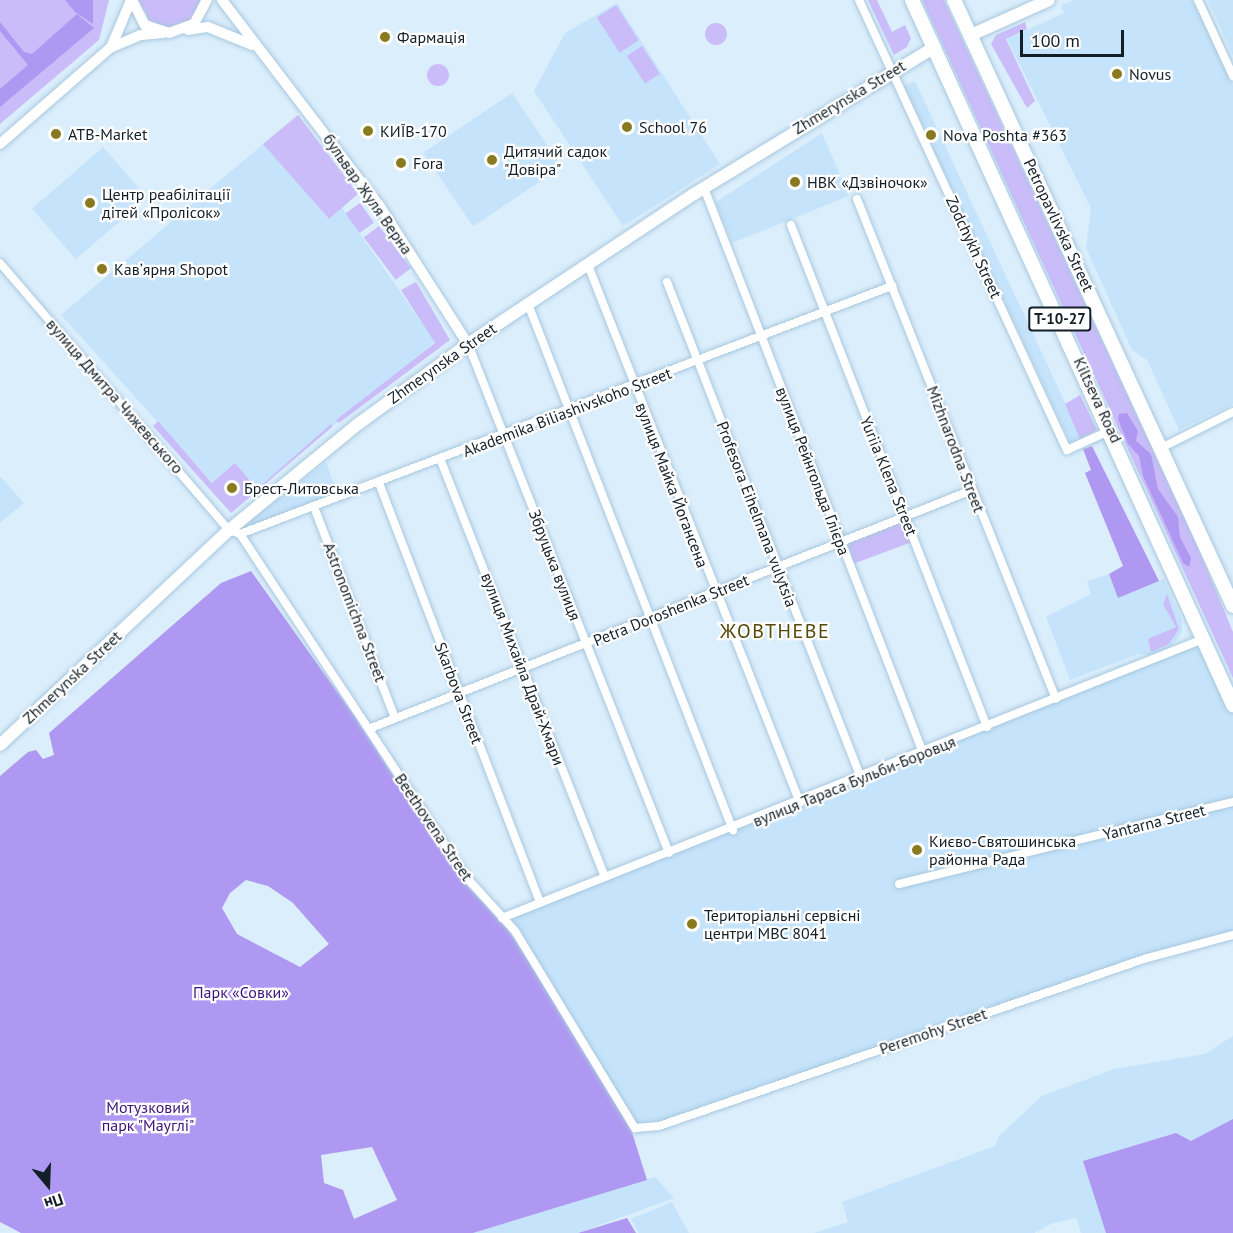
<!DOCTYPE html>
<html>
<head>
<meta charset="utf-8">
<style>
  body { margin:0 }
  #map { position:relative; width:1233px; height:1233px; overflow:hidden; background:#dbeefc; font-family:"PT Sans",sans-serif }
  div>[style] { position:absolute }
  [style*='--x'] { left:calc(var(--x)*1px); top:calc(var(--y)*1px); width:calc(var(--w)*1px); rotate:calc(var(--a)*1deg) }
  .built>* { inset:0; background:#c5e4fb; transform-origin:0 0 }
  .green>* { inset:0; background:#cabcf9; transform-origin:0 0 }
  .round { border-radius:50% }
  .forest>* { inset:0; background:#af98f2 }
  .roads { filter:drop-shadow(0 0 2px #a8c8df) drop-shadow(0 0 2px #a8c8df) }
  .minor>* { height:8px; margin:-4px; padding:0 4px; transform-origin:4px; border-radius:4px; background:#fff }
  .tertiary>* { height:10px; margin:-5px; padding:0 5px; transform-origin:5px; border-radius:5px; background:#fff }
  .secondary>* { height:12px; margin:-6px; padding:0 6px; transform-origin:6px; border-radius:6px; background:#fff }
  .trunk>* { height:14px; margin:-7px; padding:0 7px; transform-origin:7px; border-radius:7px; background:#fff }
  .dots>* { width:16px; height:16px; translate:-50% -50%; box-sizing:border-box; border:3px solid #fff; border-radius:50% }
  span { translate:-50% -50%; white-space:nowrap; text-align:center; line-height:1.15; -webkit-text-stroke:4.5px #fff; paint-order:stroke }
  .shield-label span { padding:2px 4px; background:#fff; border:2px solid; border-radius:4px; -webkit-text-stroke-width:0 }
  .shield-label { font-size:15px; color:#131f27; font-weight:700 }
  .poi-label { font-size:16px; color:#131f27 }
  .left { translate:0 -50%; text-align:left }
  .street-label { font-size:16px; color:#131f27 }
  .park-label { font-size:16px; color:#3f137c }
  .quarter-label { font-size:20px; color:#544907; letter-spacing:1.5px }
  .north { position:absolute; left:18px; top:1155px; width:60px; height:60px; -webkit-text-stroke:4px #fff; paint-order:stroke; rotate:161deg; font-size:16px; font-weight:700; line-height:24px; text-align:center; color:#131f27 }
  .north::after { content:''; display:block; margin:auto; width:21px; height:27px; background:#131f27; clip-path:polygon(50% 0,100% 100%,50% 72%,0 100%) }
  .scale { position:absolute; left:1020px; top:30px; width:104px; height:27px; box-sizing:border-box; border:3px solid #131f27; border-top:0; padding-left:8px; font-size:18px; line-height:21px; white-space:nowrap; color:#131f27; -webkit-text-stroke:4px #fff; paint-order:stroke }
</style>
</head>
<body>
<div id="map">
  <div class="built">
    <div style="clip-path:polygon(1074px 0,1192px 0,1233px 84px,1233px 404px,1179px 430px,1147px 360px,1132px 350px,1086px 248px,1091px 208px,1007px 39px,1064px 13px,1061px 5px)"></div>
    <div style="clip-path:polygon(1208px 0,1233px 0,1233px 56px,1220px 26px)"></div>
    <div style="clip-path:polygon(617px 3px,720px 164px,623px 226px,534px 91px,565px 33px)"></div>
    <div style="left:915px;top:81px;width:394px;height:12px;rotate:65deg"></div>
    <div style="left:512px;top:93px;width:89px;height:107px;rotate:56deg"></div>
    <div style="clip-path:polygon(822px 133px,849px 196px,732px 243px,716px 202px)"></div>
    <div style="clip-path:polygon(263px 144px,329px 219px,342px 208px,435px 342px,257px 489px,213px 483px,61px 315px)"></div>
    <div style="left:103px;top:147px;width:67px;height:94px;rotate:49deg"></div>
    <div style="clip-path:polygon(326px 462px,338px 495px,252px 527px,250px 521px)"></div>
    <div style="clip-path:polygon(0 476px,24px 503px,0 523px)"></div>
    <div style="clip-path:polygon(1109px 574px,1118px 598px,1164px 579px,1182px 620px,1182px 632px,1172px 646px,1155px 656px,1138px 654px,1070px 680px,1046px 617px,1091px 594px,1087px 581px)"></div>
    <div style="clip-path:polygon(1203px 639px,1233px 705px,1233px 935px,1147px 958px,659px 1126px,635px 1128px,502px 918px)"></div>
    <div style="clip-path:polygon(1233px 1036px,1233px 1130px,1110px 1233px,1081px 1233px,1076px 1218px,1053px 1223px,1034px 1233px,814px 1233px,848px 1222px,842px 1202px,995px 1146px,999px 1136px,1042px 1096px,1114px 1069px,1205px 1054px)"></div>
    <div style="clip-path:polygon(655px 1177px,674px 1198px,578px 1233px,473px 1233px)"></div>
    <div style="clip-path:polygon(672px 1202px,689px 1233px,639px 1233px,631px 1219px)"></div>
  </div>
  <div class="green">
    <div style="clip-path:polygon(0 0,109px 0,99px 40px,0 124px)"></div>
    <div style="clip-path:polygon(138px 0,200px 0,200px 3px,190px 21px,171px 29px,152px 24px)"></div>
    <div style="clip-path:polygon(868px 0,877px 0,892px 32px,905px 25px,911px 38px,907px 47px,894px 55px)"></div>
    <div style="clip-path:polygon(922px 0,944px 0,1196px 543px,1233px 632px,1233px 678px)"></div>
    <div style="left:616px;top:5px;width:42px;height:23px;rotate:57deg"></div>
    <div style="clip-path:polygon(1025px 22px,1027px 29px,1006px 39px,1035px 101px,1027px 108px,991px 44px,996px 35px)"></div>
    <div class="round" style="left:705px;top:23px;width:22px;height:22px"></div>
    <div style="left:642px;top:46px;width:33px;height:18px;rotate:57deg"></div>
    <div class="round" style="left:427px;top:64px;width:22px;height:22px"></div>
    <div style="clip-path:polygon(298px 115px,358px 194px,329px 219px,263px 144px)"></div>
    <div style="left:360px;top:203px;width:24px;height:18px;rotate:54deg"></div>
    <div style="left:379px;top:226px;width:53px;height:19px;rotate:53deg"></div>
    <div style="clip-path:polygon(416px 282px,450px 340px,339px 423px,336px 420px,435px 343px,401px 290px)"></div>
    <div style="clip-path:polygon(1080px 395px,1097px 430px,1080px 439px,1065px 404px)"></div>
    <div style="clip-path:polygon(158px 421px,212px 483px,235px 463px,257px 489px,331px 424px,332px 427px,231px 513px,153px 426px)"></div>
    <div style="clip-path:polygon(900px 521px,912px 542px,853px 564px,848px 543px)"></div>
    <div style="clip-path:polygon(1167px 594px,1179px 629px,1169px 644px,1151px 652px,1148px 639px,1176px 627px,1163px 604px)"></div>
  </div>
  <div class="forest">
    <div style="clip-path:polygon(65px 0,93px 0,93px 24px,75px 12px)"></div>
    <div style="clip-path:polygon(77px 14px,94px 28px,0 107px,0 89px,28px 65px,0 31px,0 22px,24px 52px,32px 54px)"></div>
    <div style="clip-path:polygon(1127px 413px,1138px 431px,1136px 441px,1151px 454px,1158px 489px,1178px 517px,1180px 537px,1191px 558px,1189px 567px,1183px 563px,1143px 476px,1139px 456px,1128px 444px,1118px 419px,1119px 414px)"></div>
    <div style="clip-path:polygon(1092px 446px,1159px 581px,1118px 598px,1109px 574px,1123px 566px,1085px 473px,1091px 470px,1083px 449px)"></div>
    <div style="clip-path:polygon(evenodd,251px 571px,353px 714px,459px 877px,506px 927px,525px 955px,631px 1129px,647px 1180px,473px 1233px,21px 1233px,0 1222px,0 776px,28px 752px,36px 750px,43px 759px,54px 755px,49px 733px,221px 583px,251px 571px,246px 880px,268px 886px,293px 903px,329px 944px,300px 967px,237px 934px,222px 908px,230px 893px,246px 880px,251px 571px,372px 1147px,397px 1200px,354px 1219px,343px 1190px,324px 1183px,321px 1155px,372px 1147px)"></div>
    <div style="clip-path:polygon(1233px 1119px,1233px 1233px,1106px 1233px,1083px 1161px,1176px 1133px,1191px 1141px)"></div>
    <div style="clip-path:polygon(627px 1218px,636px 1233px,578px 1233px)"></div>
  </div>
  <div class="roads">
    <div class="minor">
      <div style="--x:859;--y:0;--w:496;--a:65.2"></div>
      <div style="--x:1067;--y:450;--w:48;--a:-24.4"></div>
      <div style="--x:1198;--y:0;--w:84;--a:65.3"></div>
      <div style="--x:704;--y:188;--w:606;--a:68.81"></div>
      <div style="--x:857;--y:199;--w:538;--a:68.3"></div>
      <div style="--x:791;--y:225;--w:539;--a:68.67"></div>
      <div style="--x:0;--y:263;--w:352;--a:49.4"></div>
      <div style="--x:229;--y:530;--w:12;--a:20"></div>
      <div style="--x:240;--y:534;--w:411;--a:56.6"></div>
      <div style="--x:466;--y:877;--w:73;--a:47.8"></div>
      <div style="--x:515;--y:931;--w:231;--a:58.7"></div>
      <div style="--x:635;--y:1128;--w:24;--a:-5"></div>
      <div style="--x:659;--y:1126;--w:516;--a:-19"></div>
      <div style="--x:1147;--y:958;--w:89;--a:-15"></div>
      <div style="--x:588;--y:265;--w:578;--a:68.49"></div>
      <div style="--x:667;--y:282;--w:533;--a:68.64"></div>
      <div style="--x:528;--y:304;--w:565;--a:68.71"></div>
      <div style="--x:468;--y:344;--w:547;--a:68.45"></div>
      <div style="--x:1161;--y:448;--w:80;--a:-26.6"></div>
      <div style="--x:441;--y:461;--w:447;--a:68.5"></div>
      <div style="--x:379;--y:483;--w:449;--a:69"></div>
      <div style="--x:314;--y:507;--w:226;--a:69"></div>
      <div style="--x:240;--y:534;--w:698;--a:-20.83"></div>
      <div style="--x:371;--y:728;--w:646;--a:-21.6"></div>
      <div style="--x:899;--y:884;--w:344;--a:-13.8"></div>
      <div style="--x:502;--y:918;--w:754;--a:-21.7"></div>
    </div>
    <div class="tertiary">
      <div style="--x:132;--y:0;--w:28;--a:63"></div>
      <div style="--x:145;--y:25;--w:25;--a:18"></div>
      <div style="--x:169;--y:33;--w:27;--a:-20"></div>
      <div style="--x:194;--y:24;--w:27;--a:-62"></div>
      <div style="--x:222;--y:0;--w:258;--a:52.6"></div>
      <div style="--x:379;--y:205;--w:165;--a:57.4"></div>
      <div style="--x:188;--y:30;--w:20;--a:-9"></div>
      <div style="--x:208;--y:27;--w:48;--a:22.2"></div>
      <div style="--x:112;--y:45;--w:49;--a:-67.1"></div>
      <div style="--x:0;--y:144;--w:146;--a:-41.1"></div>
      <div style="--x:110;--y:48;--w:34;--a:-23"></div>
      <div style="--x:141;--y:35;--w:22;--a:-5"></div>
    </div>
    <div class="secondary">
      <div style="--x:971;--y:35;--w:85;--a:-24.2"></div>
      <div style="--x:0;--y:745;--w:314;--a:-43.2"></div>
      <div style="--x:229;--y:530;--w:167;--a:-39.4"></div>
      <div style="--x:358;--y:424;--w:136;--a:-36"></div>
      <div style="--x:468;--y:344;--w:271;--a:-33.6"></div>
      <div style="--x:694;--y:194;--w:282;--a:-31.4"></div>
    </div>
    <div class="trunk">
      <div style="--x:912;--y:0;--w:775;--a:65.52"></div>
      <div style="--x:954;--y:0;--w:667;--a:65.28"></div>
    </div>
  </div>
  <div class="dots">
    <div style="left:385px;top:37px;background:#8a7a1f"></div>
    <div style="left:1117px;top:74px;background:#8a7a1f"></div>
    <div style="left:627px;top:127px;background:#8a7a1f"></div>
    <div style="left:368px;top:131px;background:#8a7a1f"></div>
    <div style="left:56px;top:134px;background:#8a7a1f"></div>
    <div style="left:931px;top:135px;background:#8a7a1f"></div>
    <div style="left:492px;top:160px;background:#8a7a1f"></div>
    <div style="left:401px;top:163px;background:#8a7a1f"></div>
    <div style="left:795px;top:182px;background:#8a7a1f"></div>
    <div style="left:90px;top:203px;background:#8a7a1f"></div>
    <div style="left:102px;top:269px;background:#8a7a1f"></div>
    <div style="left:232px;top:488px;background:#8a7a1f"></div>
    <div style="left:917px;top:850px;background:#8a7a1f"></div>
    <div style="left:692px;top:924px;background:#8a7a1f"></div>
  </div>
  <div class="shield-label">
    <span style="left:1060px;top:319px">Т-10-27</span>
  </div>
  <div class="poi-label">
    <span class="left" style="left:397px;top:37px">Фармація</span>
    <span class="left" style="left:1129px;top:74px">Novus</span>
    <span class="left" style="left:639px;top:127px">School 76</span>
    <span class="left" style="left:380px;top:131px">КИЇВ-170</span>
    <span class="left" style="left:68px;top:134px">ATB-Market</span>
    <span class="left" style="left:943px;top:135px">Nova Poshta #363</span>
    <span class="left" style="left:504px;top:160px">Дитячий садок<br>"Довіра"</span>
    <span class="left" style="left:413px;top:163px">Fora</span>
    <span class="left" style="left:807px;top:182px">НВК «Дзвіночок»</span>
    <span class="left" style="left:102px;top:203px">Центр реабілітації<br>дітей «Пролісок»</span>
    <span class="left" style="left:114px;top:269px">Кавʼярня Shopot</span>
    <span class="left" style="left:244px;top:488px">Брест-Литовська</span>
    <span class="left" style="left:929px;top:850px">Києво-Святошинська<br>районна Рада</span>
    <span class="left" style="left:704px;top:924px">Територіальні сервісні<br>центри МВС 8041</span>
  </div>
  <div class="street-label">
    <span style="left:849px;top:97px;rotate:-31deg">Zhmerynska Street</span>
    <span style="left:368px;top:194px;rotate:55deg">бульвар Жуля Верна</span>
    <span style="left:1059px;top:225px;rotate:65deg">Petropavlivska Street</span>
    <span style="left:974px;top:247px;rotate:65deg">Zodchykh Street</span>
    <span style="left:442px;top:363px;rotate:-35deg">Zhmerynska Street</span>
    <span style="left:115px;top:396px;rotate:49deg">вулиця Дмитра Чижевського</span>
    <span style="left:1098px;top:400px;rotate:65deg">Kiltseva Road</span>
    <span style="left:567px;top:412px;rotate:-21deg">Akademika Biliashivskoho Street</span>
    <span style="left:956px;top:449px;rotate:69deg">Mizhnarodna Street</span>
    <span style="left:813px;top:471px;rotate:69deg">вулиця Рейнгольда Глієра</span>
    <span style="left:889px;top:476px;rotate:68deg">Yuriia Klena Street</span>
    <span style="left:672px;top:485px;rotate:69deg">вулиця Майка Йогансена</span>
    <span style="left:757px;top:514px;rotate:69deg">Profesora Eihelmana vulytsia</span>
    <span style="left:555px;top:565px;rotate:69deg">Збруцька вулиця</span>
    <span style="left:671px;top:610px;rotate:-22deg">Petra Doroshenka Street</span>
    <span style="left:355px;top:612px;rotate:69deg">Astronomichna Street</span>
    <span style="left:523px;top:669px;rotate:69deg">вулиця Михайла Драй-Хмари</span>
    <span style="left:72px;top:677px;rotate:-43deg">Zhmerynska Street</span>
    <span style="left:459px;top:693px;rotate:69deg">Skarbova Street</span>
    <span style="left:854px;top:781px;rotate:-22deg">вулиця Тараса Бульби-Боровця</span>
    <span style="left:1154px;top:822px;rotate:-14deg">Yantarna Street</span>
    <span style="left:434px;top:827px;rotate:56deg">Beethovena Street</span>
    <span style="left:933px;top:1031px;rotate:-19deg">Peremohy Street</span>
  </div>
  <div class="park-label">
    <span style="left:241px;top:992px">Парк «Совки»</span>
    <span style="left:148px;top:1116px">Мотузковий<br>парк "Мауглі"</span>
  </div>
  <div class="quarter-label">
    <span style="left:775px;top:631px">ЖОВТНЕВЕ</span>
  </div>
  <div class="north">Пн</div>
  <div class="scale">100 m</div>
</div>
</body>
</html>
